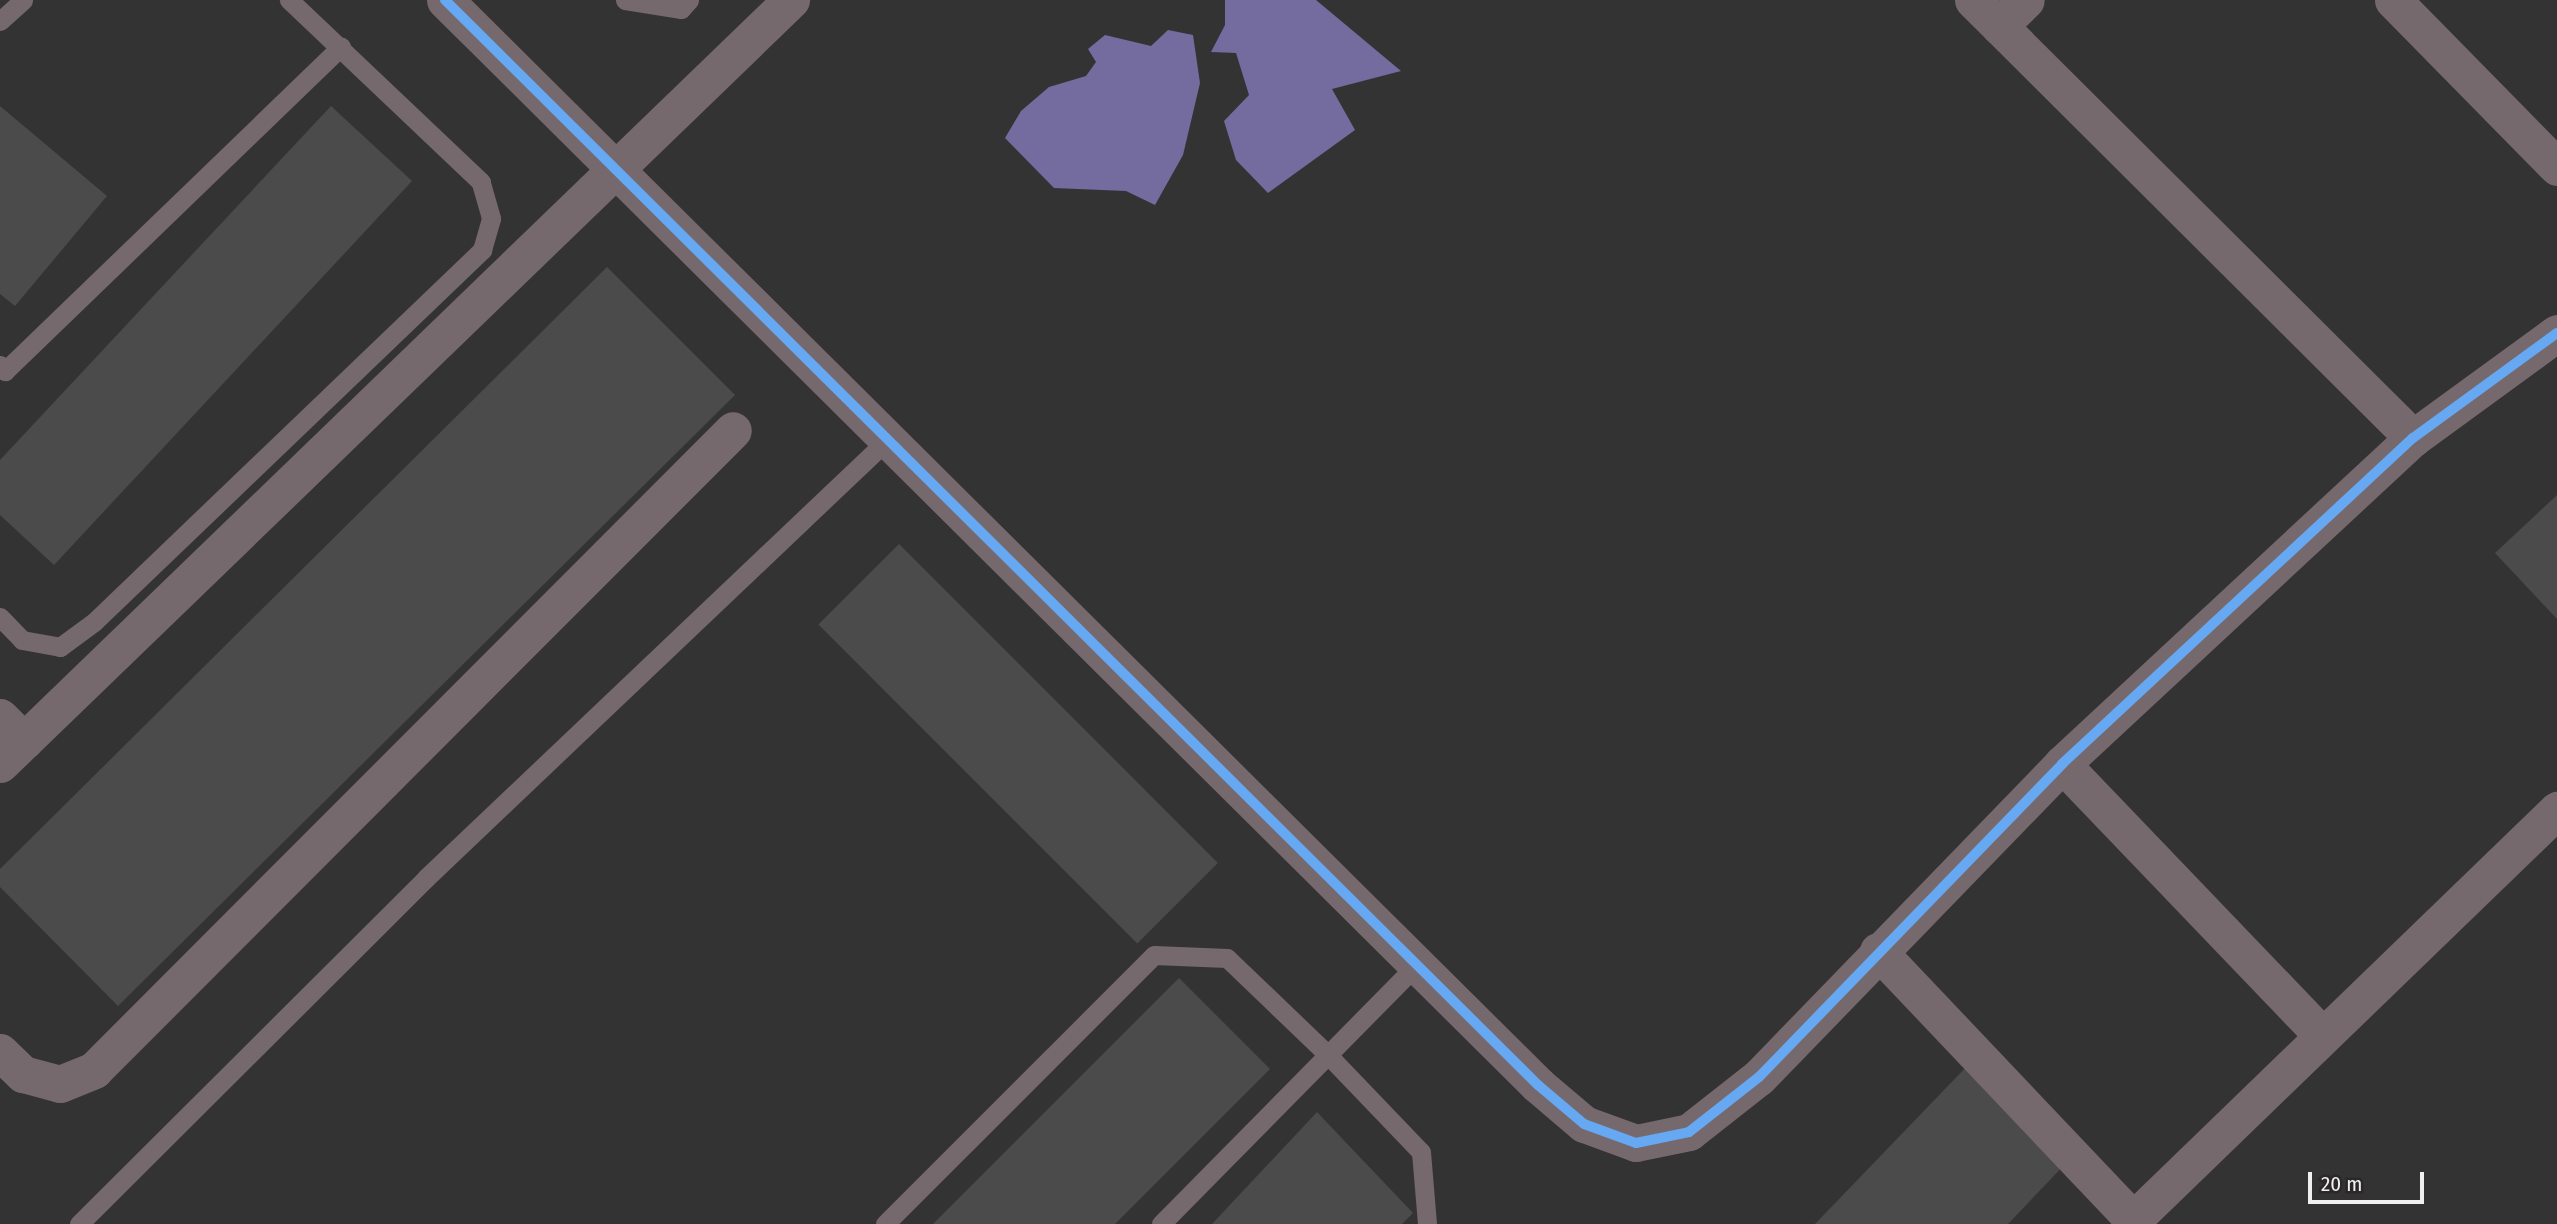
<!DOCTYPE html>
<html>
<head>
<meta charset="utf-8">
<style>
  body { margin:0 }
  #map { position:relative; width:2557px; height:1224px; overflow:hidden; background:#343334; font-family:"Fira Sans Condensed",sans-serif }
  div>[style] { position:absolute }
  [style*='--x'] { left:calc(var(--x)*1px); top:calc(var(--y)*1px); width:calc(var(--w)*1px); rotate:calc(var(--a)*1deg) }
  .water>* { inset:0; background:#746b9e }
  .building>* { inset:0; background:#4c4b4c; transform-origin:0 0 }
  .lane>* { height:19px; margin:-9.5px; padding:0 9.5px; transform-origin:9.5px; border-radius:9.5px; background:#76696e }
  .street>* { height:37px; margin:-18.5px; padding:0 18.5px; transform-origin:18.5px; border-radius:18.5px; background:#76696e }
  .cycleway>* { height:10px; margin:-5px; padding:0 5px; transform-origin:5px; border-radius:5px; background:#66a8f1 }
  span { translate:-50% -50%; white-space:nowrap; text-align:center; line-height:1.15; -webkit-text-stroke:6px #2b282a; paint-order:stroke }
  .scale { position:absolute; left:2308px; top:1172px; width:116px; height:32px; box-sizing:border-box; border:4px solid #f1eff0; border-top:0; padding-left:9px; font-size:21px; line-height:24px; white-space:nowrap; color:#f1eff0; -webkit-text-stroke:5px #2b282a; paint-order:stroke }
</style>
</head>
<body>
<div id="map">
  <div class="water">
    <div style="clip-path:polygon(1225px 0,1316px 0,1401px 71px,1332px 89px,1355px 130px,1268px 193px,1236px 160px,1224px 121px,1249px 95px,1236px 53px,1211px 52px,1225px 25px)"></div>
    <div style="clip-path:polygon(1168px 30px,1193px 35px,1200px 83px,1183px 155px,1155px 205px,1126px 191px,1054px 188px,1005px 138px,1021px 111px,1049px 87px,1086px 76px,1096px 62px,1088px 49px,1105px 35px,1151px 46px)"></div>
  </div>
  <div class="building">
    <div style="clip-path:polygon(0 106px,107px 196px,15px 306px,0 294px)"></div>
    <div style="clip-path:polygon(331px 106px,412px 181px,54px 565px,0 515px,0 460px)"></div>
    <div style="clip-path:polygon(607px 267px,735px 395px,118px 1006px,0 887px,0 869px)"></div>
    <div style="clip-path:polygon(2557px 495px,2557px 619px,2495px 553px)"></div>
    <div style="left:899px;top:544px;width:451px;height:114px;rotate:45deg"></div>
    <div style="clip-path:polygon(1179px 978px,1270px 1069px,1115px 1224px,933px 1224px)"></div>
    <div style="clip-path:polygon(1970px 1063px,2070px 1159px,2008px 1224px,1815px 1224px)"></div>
    <div style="clip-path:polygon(1317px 1112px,1413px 1213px,1402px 1224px,1212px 1224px)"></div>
  </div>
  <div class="lane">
    <div style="--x:625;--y:0;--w:57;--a:9.1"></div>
    <div style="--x:681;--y:9;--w:12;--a:-48"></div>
    <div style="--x:0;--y:21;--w:31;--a:-42"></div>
    <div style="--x:0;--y:365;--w:8;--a:50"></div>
    <div style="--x:5;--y:371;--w:467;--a:-44"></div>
    <div style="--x:0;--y:617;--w:32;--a:46"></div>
    <div style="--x:22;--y:640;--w:39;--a:10"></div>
    <div style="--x:60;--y:647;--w:42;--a:-36.3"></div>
    <div style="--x:94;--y:622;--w:538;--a:-43.79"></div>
    <div style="--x:482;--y:250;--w:33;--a:-74"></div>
    <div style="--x:491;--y:218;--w:37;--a:-106"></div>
    <div style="--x:481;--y:182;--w:265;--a:-136.5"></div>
    <div style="--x:79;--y:1224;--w:490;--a:-44.9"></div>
    <div style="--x:426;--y:878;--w:633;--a:-43.53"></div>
    <div style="--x:885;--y:1224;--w:380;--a:-45"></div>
    <div style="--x:1154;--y:955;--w:73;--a:2.4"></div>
    <div style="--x:1227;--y:958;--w:140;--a:43.8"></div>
    <div style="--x:1328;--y:1055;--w:134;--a:46.2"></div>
    <div style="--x:1421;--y:1152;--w:72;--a:85.2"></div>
    <div style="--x:1161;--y:1224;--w:363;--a:-45.4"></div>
  </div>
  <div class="street">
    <div style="--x:445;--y:0;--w:1540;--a:44.79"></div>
    <div style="--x:1538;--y:1085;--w:60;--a:40.3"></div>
    <div style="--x:1584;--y:1124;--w:55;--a:20.1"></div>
    <div style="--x:1636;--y:1143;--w:54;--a:-11.7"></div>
    <div style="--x:1689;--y:1132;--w:89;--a:-38.2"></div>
    <div style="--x:1759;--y:1077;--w:436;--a:-45.9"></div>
    <div style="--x:2062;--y:764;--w:479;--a:-42.9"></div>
    <div style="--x:2413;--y:438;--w:178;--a:-36.1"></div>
    <div style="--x:1973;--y:0;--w:621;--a:44.87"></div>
    <div style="--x:2393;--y:0;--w:234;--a:45.5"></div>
    <div style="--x:1999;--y:26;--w:37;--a:-44"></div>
    <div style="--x:0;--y:717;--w:34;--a:45"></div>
    <div style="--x:0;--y:764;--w:1100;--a:-44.01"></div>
    <div style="--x:2062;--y:764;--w:376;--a:46.2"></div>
    <div style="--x:1878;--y:951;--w:376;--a:46.5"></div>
    <div style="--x:0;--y:1052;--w:32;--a:44"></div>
    <div style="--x:23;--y:1074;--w:38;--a:15"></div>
    <div style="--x:60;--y:1084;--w:37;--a:-22"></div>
    <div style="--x:94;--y:1070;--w:904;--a:-45.04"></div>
    <div style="--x:2133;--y:1220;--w:590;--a:-44.04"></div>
  </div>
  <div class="cycleway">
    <div style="--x:445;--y:0;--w:1540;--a:44.79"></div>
    <div style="--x:1538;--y:1085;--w:60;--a:40.3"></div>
    <div style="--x:1584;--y:1124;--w:55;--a:20.1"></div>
    <div style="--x:1636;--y:1143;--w:54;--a:-11.7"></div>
    <div style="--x:1689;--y:1132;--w:89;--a:-38.2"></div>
    <div style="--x:1759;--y:1077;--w:436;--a:-45.9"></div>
    <div style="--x:2062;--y:764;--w:479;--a:-42.9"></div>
    <div style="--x:2413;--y:438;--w:178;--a:-36.1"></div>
  </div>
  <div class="scale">20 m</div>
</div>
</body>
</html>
